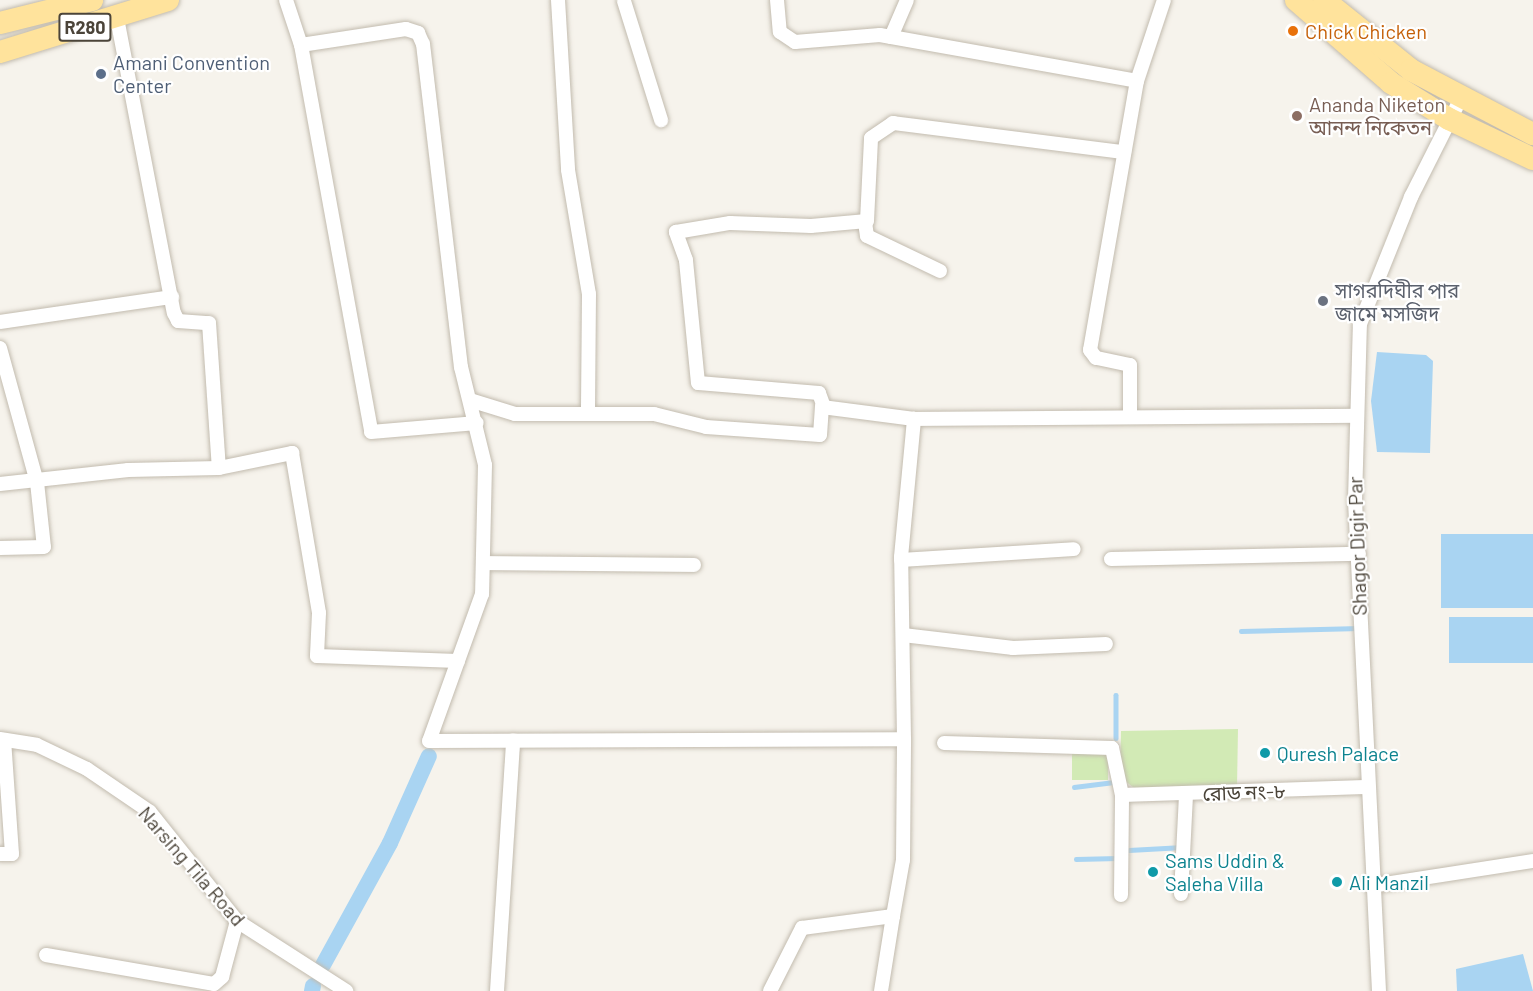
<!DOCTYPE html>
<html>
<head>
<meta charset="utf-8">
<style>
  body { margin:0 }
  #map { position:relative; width:1533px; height:991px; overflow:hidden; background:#f6f3ec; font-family:Barlow,"Noto Sans Bengali",sans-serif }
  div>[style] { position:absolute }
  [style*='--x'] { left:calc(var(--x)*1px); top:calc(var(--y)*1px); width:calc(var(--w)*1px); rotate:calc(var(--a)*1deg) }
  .green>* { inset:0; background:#d2eab5; transform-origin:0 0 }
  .water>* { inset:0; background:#a9d4f2; transform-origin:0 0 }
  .stream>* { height:4.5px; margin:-2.25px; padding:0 2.25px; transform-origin:2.25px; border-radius:2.25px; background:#a9d4f2 }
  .canal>* { height:16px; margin:-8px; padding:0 8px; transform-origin:8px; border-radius:8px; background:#a9d4f2 }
  .roads { filter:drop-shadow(0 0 2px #c2bbae) drop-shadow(0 0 2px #c2bbae) }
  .minor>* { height:14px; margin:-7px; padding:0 7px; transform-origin:7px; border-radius:7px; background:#fff }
  .primary>* { height:22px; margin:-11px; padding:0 11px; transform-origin:11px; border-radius:11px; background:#ffe39c }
  .dots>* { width:16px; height:16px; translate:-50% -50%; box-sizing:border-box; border:3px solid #fff; border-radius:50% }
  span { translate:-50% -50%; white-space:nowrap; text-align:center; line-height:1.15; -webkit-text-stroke:4.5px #fff; paint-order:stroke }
  .shield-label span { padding:2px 4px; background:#fff; border:2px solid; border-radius:4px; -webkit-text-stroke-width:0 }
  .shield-label { font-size:18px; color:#4b4439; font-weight:700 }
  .food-label { font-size:20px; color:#c56008 }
  .left { translate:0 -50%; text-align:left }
  .service-label { font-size:20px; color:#4e5e75 }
  .education-label { font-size:20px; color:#785e54 }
  .worship-label { font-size:20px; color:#5b616d }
  .street-label { font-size:20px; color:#4b4439 }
  .culture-label { font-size:20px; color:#0d838f }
</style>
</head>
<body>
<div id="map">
  <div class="green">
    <div style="clip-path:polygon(1238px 729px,1237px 787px,1138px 791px,1120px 777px,1121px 731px)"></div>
    <div style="left:1108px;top:751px;width:29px;height:36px;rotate:90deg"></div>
  </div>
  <div class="water">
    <div style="clip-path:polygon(1377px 352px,1426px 355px,1433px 361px,1430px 453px,1377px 452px,1371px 401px)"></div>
    <div style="left:1533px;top:534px;width:74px;height:92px;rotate:90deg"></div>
    <div style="left:1533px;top:617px;width:46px;height:84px;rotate:90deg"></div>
    <div style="clip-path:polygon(1523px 954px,1533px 991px,1457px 991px,1456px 969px)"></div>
  </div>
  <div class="stream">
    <div style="--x:1241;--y:631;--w:119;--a:-1.4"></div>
    <div style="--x:1116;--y:695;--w:43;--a:90"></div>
    <div style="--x:1074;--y:787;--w:40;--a:-7.1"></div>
    <div style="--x:1129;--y:850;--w:54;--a:-3.2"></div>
    <div style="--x:1076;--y:859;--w:42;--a:-1.4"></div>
  </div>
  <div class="canal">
    <div style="--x:323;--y:965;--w:139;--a:-61.2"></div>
    <div style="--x:390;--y:843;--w:95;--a:-65.9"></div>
    <div style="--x:312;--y:991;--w:5;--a:-79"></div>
  </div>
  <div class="roads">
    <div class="minor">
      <div style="--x:286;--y:0;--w:47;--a:71.6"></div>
      <div style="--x:301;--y:45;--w:106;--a:-8.7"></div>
      <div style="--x:406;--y:29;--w:13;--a:18"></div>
      <div style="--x:418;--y:33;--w:12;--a:66"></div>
      <div style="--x:423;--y:44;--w:325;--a:83.3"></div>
      <div style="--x:461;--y:367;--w:101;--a:76.2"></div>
      <div style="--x:485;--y:465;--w:129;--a:91.3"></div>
      <div style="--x:482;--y:594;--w:156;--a:109.8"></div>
      <div style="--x:429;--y:741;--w:475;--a:-0.2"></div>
      <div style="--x:904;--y:739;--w:182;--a:-90.9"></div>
      <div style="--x:901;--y:557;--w:139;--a:-84.6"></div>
      <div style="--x:558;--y:0;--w:170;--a:86.6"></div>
      <div style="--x:568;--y:170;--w:126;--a:80.4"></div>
      <div style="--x:589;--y:294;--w:120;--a:90.5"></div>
      <div style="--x:777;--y:0;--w:32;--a:85"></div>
      <div style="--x:780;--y:32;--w:18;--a:34"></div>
      <div style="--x:795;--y:42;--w:85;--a:-4.7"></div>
      <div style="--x:880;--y:35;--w:261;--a:10.1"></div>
      <div style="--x:624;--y:1;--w:125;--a:72.7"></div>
      <div style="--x:117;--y:18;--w:300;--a:79.1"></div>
      <div style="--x:174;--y:313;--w:9;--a:63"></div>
      <div style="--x:178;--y:321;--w:31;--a:4"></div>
      <div style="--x:209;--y:323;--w:145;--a:86.1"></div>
      <div style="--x:891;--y:37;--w:40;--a:-66.6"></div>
      <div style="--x:301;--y:45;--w:393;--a:79.7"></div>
      <div style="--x:371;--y:432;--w:106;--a:-4.9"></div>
      <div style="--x:865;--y:222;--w:14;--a:82"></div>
      <div style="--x:867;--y:236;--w:81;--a:25.6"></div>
      <div style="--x:0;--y:322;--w:174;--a:-8.3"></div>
      <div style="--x:0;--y:348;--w:139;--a:74.6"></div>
      <div style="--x:37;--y:482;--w:65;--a:83.9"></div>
      <div style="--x:44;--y:547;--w:44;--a:178.7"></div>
      <div style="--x:473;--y:401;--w:44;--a:17.2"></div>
      <div style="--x:515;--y:414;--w:139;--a:0"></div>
      <div style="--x:654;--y:414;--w:54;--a:14"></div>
      <div style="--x:706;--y:427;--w:114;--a:4"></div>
      <div style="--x:820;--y:435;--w:28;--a:-86"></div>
      <div style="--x:822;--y:407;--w:93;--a:7.4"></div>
      <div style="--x:914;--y:419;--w:441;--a:-0.4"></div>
      <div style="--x:824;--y:407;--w:15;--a:-110"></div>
      <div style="--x:819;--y:393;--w:121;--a:-175.3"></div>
      <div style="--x:698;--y:383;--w:124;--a:-95.6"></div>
      <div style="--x:686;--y:260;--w:30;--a:-110"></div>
      <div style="--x:676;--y:232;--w:55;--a:-9.5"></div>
      <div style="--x:730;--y:223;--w:81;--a:2.1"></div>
      <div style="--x:811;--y:226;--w:56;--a:-5.1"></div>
      <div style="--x:867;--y:221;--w:83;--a:-87.2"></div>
      <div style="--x:871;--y:138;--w:27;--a:-34"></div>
      <div style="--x:893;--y:123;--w:233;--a:7.2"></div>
      <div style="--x:1130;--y:415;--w:50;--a:-90"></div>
      <div style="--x:1130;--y:365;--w:35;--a:-168"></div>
      <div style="--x:1096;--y:358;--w:10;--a:-127"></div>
      <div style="--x:1090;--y:350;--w:273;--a:-80.1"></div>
      <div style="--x:1137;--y:81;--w:85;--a:-71.6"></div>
      <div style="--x:0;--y:484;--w:129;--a:-6.2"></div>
      <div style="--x:128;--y:470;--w:91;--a:-1.3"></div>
      <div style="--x:219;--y:468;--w:75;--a:-11.6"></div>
      <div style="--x:292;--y:453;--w:162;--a:80.4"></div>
      <div style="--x:319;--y:613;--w:43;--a:92.7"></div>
      <div style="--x:317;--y:656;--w:141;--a:2"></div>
      <div style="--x:1111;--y:559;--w:248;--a:-1.2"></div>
      <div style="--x:901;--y:560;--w:173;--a:-3.6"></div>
      <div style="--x:483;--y:563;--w:211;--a:0.5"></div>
      <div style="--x:903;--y:635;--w:111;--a:6.7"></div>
      <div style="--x:1013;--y:648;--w:93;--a:-2.5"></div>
      <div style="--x:0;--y:739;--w:37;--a:9"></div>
      <div style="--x:37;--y:745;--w:55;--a:25.6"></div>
      <div style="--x:87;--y:769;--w:76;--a:34.3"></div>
      <div style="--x:150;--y:812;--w:139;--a:51.4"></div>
      <div style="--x:237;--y:921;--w:130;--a:32.7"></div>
      <div style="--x:944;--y:743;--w:168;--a:1.7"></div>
      <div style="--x:1112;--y:748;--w:48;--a:78"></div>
      <div style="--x:1122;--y:795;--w:243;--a:-1.9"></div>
      <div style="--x:0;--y:854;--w:12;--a:0"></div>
      <div style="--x:12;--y:854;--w:114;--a:-94"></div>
      <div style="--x:1371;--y:886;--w:164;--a:-8.8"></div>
      <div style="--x:1181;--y:894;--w:100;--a:-87.1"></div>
      <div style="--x:1121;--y:895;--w:100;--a:-89.4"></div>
      <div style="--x:46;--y:955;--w:170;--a:9.8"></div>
      <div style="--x:214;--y:984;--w:11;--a:-41"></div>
      <div style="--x:222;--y:977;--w:58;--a:-75"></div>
      <div style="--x:497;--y:991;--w:251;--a:-86.3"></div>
      <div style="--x:770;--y:991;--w:71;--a:-63.1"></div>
      <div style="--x:802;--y:928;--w:92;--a:-7.5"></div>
      <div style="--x:893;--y:916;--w:57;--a:-79.9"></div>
      <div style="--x:903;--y:860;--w:121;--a:-89.5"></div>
      <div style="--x:881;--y:991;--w:76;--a:-80.9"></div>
      <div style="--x:1379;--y:991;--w:492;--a:-92.8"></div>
      <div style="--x:1355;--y:500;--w:176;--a:-88.4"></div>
      <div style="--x:1360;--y:324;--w:137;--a:-68.1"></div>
      <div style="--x:1411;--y:197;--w:111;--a:-63.2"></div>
    </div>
    <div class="primary">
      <div style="--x:1296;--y:0;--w:126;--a:41.1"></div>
      <div style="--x:1391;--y:83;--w:68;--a:31.8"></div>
      <div style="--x:1449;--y:119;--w:93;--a:25.5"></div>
      <div style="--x:1324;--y:0;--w:112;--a:38.8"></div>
      <div style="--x:1411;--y:70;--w:138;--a:27.7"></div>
      <div style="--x:0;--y:23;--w:95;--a:-14"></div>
      <div style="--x:0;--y:52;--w:176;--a:-17.2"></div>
    </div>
  </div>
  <div class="dots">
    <div style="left:1293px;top:31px;background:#e8710a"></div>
    <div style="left:101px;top:74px;background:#5c6f8a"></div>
    <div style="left:1297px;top:116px;background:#8d6e63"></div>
    <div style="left:1323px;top:301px;background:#6b7280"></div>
    <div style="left:1265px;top:753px;background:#0f9aa8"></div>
    <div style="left:1153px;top:872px;background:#0f9aa8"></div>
    <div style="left:1337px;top:882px;background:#0f9aa8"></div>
  </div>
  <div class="shield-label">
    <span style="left:85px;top:27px">R280</span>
  </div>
  <div class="food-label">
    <span class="left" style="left:1305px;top:31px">Chick Chicken</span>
  </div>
  <div class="service-label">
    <span class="left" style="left:113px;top:74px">Amani Convention<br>Center</span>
  </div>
  <div class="education-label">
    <span class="left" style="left:1309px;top:116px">Ananda Niketon<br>আনন্দ নিকেতন</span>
  </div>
  <div class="worship-label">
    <span class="left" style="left:1335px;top:302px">সাগরদিঘীর পার<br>জামে মসজিদ</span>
  </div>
  <div class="street-label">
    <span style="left:1357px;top:546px;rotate:-92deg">Shagor Digir Par</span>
    <span style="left:1244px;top:792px;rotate:-2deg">রোড নং-৮</span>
    <span style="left:192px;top:866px;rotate:49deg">Narsing Tila Road</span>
  </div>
  <div class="culture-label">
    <span class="left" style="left:1277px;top:753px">Quresh Palace</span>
    <span class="left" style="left:1165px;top:872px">Sams Uddin &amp;<br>Saleha Villa</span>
    <span class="left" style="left:1349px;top:882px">Ali Manzil</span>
  </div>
</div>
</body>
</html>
